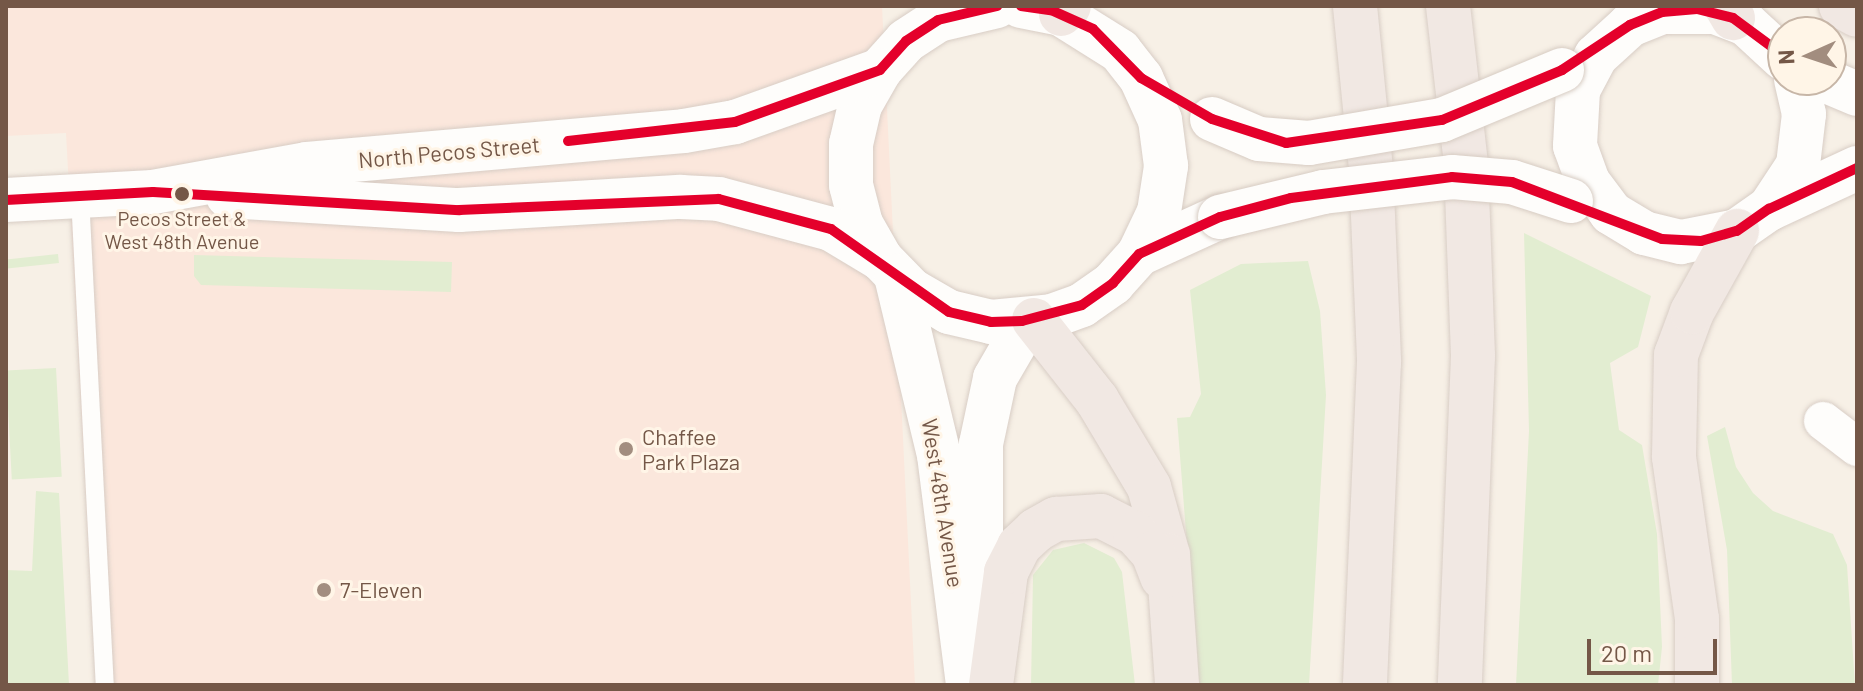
<!DOCTYPE html>
<html>
<head>
<meta charset="utf-8">
<style>
  body { margin:0 }
  #map { position:relative; width:1863px; height:691px; overflow:hidden; background:#f7f0e6; font-family:Barlow,sans-serif }
  div>[style] { position:absolute }
  [style*='--x'] { left:calc(var(--x)*1px); top:calc(var(--y)*1px); width:calc(var(--w)*1px); rotate:calc(var(--a)*1deg) }
  .commercial>* { inset:0; background:#fbe7dc }
  .green>* { inset:0; background:#e2edd1; transform-origin:0 0 }
  .roads { filter:drop-shadow(0 0 2px #d8cdc5) drop-shadow(0 0 2px #d8cdc5) }
  .lane>* { height:18px; margin:-9px; padding:0 9px; transform-origin:9px; border-radius:9px; background:#fefdfb }
  .street>* { height:38px; margin:-19px; padding:0 19px; transform-origin:19px; border-radius:19px; background:#fefdfb }
  .secondary>* { height:44px; margin:-22px; padding:0 22px; transform-origin:22px; border-radius:22px; background:#fefdfb }
  .highway>* { height:44px; margin:-22px; padding:0 22px; transform-origin:22px; border-radius:22px; background:#f1e8e3 }
  .bridges { filter:drop-shadow(0 0 2px #d7ccc3) drop-shadow(0 0 2px #d7ccc3) }
  .secondary-bridge>* { height:44px; margin:-22px; padding:0 22px; transform-origin:22px; border-radius:22px; background:#fefdfb }
  .bus-1>* { height:10px; margin:-5px; padding:0 5px; transform-origin:5px; border-radius:5px; background:#e4002b }
  .dots>* { width:22px; height:22px; translate:-50% -50%; box-sizing:border-box; border:4px solid #fff5e7; border-radius:50% }
  span { translate:-50% -50%; white-space:nowrap; text-align:center; line-height:1.15; -webkit-text-stroke:6px #fff5e7; paint-order:stroke }
  .bus-label { font-size:20px; color:#745747 }
  .street-label { font-size:22px; color:#745747 }
  .poi-label { font-size:22px; color:#745747 }
  .left { translate:0 -50%; text-align:left }
  .frame { position:absolute; inset:0; border:8px solid #745747; pointer-events:none }
  .north { position:absolute; left:1767px; top:16px; width:80px; height:80px; box-sizing:border-box; background:#fff5e7; border:2px solid #c7b6a7; border-radius:50%; rotate:267deg; font-size:22px; font-weight:700; line-height:32px; text-align:center; color:#745747 }
  .north::after { content:''; display:block; margin:auto; width:28px; height:36px; background:#a28d7f; clip-path:polygon(50% 0,100% 100%,50% 72%,0 100%) }
  .scale { position:absolute; left:1587px; top:639px; width:130px; height:36px; box-sizing:border-box; border:4px solid #745747; border-top:0; padding-left:10px; font-size:24px; line-height:28px; white-space:nowrap; color:#745747; -webkit-text-stroke:6px #fff5e7; paint-order:stroke }
</style>
</head>
<body>
<div id="map">
  <div class="commercial">
    <div style="clip-path:polygon(6px 6px,882px 6px,915px 685px,96px 685px,66px 133px,6px 136px)"></div>
  </div>
  <div class="green">
    <div style="clip-path:polygon(1524px 233px,1651px 296px,1638px 347px,1610px 363px,1619px 430px,1642px 445px,1657px 534px,1662px 647px,1658px 685px,1516px 685px,1529px 431px)"></div>
    <div style="left:58px;top:254px;width:9px;height:52px;rotate:84deg"></div>
    <div style="clip-path:polygon(194px 255px,452px 262px,451px 292px,201px 285px,194px 276px)"></div>
    <div style="clip-path:polygon(1308px 261px,1320px 311px,1326px 395px,1309px 685px,1198px 685px,1177px 418px,1190px 417px,1201px 394px,1190px 290px,1241px 264px)"></div>
    <div style="left:56px;top:368px;width:109px;height:50px;rotate:87deg"></div>
    <div style="clip-path:polygon(1725px 427px,1736px 467px,1753px 493px,1773px 511px,1833px 534px,1847px 565px,1855px 685px,1732px 685px,1727px 550px,1707px 436px)"></div>
    <div style="clip-path:polygon(36px 491px,59px 493px,69px 685px,6px 685px,6px 570px,32px 571px)"></div>
    <div style="clip-path:polygon(1084px 543px,1114px 558px,1122px 572px,1135px 685px,1031px 685px,1033px 575px,1053px 550px)"></div>
  </div>
  <div class="roads">
    <div class="lane">
      <div style="--x:80;--y:196;--w:490;--a:87.1"></div>
    </div>
    <div class="street">
      <div style="--x:1823;--y:421;--w:43;--a:37.4"></div>
    </div>
    <div class="secondary">
      <div style="--x:997;--y:6;--w:61;--a:166.7"></div>
      <div style="--x:938;--y:20;--w:38;--a:147"></div>
      <div style="--x:906;--y:41;--w:39;--a:132"></div>
      <div style="--x:880;--y:70;--w:40;--a:119.7"></div>
      <div style="--x:860;--y:105;--w:40;--a:103"></div>
      <div style="--x:851;--y:144;--w:41;--a:90"></div>
      <div style="--x:851;--y:185;--w:40;--a:75.6"></div>
      <div style="--x:861;--y:224;--w:40;--a:60.3"></div>
      <div style="--x:881;--y:259;--w:43;--a:45.9"></div>
      <div style="--x:911;--y:290;--w:44;--a:30.1"></div>
      <div style="--x:949;--y:312;--w:43;--a:13.4"></div>
      <div style="--x:991;--y:322;--w:61;--a:-5.6"></div>
      <div style="--x:1052;--y:316;--w:32;--a:-20"></div>
      <div style="--x:1082;--y:305;--w:38;--a:-35"></div>
      <div style="--x:1113;--y:283;--w:39;--a:-48"></div>
      <div style="--x:1139;--y:254;--w:47;--a:-64.5"></div>
      <div style="--x:1159;--y:212;--w:47;--a:-81.3"></div>
      <div style="--x:1166;--y:166;--w:46;--a:-97.4"></div>
      <div style="--x:1160;--y:120;--w:46;--a:-114.3"></div>
      <div style="--x:1141;--y:78;--w:34;--a:-128"></div>
      <div style="--x:1120;--y:51;--w:70;--a:-147.9"></div>
      <div style="--x:1061;--y:14;--w:41;--a:-168.7"></div>
      <div style="--x:1783;--y:58;--w:50;--a:-137.4"></div>
      <div style="--x:1746;--y:24;--w:34;--a:-159"></div>
      <div style="--x:1714;--y:12;--w:52;--a:180"></div>
      <div style="--x:1662;--y:12;--w:35;--a:158"></div>
      <div style="--x:1630;--y:25;--w:46;--a:137.6"></div>
      <div style="--x:1596;--y:56;--w:38;--a:118"></div>
      <div style="--x:1578;--y:90;--w:56;--a:93.1"></div>
      <div style="--x:1575;--y:146;--w:38;--a:70"></div>
      <div style="--x:1588;--y:182;--w:39;--a:53"></div>
      <div style="--x:1611;--y:213;--w:39;--a:31"></div>
      <div style="--x:1644;--y:233;--w:38;--a:14"></div>
      <div style="--x:1681;--y:242;--w:57;--a:-11.1"></div>
      <div style="--x:1737;--y:231;--w:39;--a:-35"></div>
      <div style="--x:1769;--y:209;--w:53;--a:-56.6"></div>
      <div style="--x:1798;--y:165;--w:51;--a:-83.3"></div>
      <div style="--x:1804;--y:114;--w:35;--a:-103"></div>
      <div style="--x:1824;--y:80;--w:36;--a:23"></div>
      <div style="--x:228;--y:196;--w:231;--a:3.5"></div>
      <div style="--x:459;--y:210;--w:222;--a:-3.4"></div>
      <div style="--x:681;--y:197;--w:38;--a:3"></div>
      <div style="--x:719;--y:199;--w:116;--a:15"></div>
      <div style="--x:831;--y:229;--w:58;--a:31"></div>
      <div style="--x:6;--y:200;--w:147;--a:-3.1"></div>
      <div style="--x:153;--y:192;--w:157;--a:-10.3"></div>
      <div style="--x:307;--y:164;--w:378;--a:-5"></div>
      <div style="--x:684;--y:131;--w:52;--a:-10"></div>
      <div style="--x:735;--y:122;--w:154;--a:-19.7"></div>
      <div style="--x:1771;--y:208;--w:95;--a:-24.9"></div>
      <div style="--x:1139;--y:254;--w:89;--a:-24.6"></div>
      <div style="--x:896;--y:276;--w:184;--a:76.5"></div>
      <div style="--x:939;--y:455;--w:232;--a:82.8"></div>
      <div style="--x:981;--y:599;--w:155;--a:-90"></div>
      <div style="--x:981;--y:444;--w:67;--a:-78"></div>
      <div style="--x:995;--y:378;--w:66;--a:-59.9"></div>
    </div>
    <div class="highway">
      <div style="--x:1355;--y:6;--w:163;--a:84.4"></div>
      <div style="--x:1371;--y:168;--w:194;--a:87.6"></div>
      <div style="--x:1379;--y:362;--w:323;--a:92.5"></div>
      <div style="--x:1448;--y:6;--w:160;--a:83.5"></div>
      <div style="--x:1466;--y:165;--w:191;--a:87.9"></div>
      <div style="--x:1473;--y:356;--w:329;--a:92.3"></div>
      <div style="--x:1726;--y:6;--w:14;--a:60"></div>
      <div style="--x:1841;--y:6;--w:18;--a:29"></div>
      <div style="--x:1061;--y:14;--w:11;--a:-45"></div>
      <div style="--x:1034;--y:320;--w:102;--a:51.8"></div>
      <div style="--x:1097;--y:400;--w:101;--a:59.1"></div>
      <div style="--x:1149;--y:487;--w:71;--a:74.4"></div>
      <div style="--x:1168;--y:555;--w:130;--a:86"></div>
      <div style="--x:991;--y:685;--w:114;--a:-82.4"></div>
      <div style="--x:1006;--y:572;--w:29;--a:-63"></div>
      <div style="--x:1019;--y:546;--w:23;--a:-43"></div>
      <div style="--x:1036;--y:530;--w:23;--a:-29"></div>
      <div style="--x:1056;--y:519;--w:45;--a:-3.8"></div>
      <div style="--x:1101;--y:516;--w:38;--a:27"></div>
      <div style="--x:1135;--y:533;--w:27;--a:48"></div>
      <div style="--x:1153;--y:553;--w:26;--a:69"></div>
      <div style="--x:1697;--y:685;--w:66;--a:-90"></div>
      <div style="--x:1697;--y:619;--w:164;--a:-98.1"></div>
      <div style="--x:1674;--y:457;--w:102;--a:-88.9"></div>
      <div style="--x:1676;--y:355;--w:46;--a:-69.6"></div>
      <div style="--x:1692;--y:312;--w:93;--a:-60.9"></div>
    </div>
  </div>
  <div class="bridges">
    <div class="secondary-bridge">
      <div style="--x:1212;--y:119;--w:51;--a:23.1"></div>
      <div style="--x:1259;--y:139;--w:50;--a:4.6"></div>
      <div style="--x:1309;--y:143;--w:135;--a:-9.8"></div>
      <div style="--x:1442;--y:120;--w:130;--a:-22.6"></div>
      <div style="--x:1220;--y:217;--w:106;--a:-13.6"></div>
      <div style="--x:1323;--y:192;--w:130;--a:-6.6"></div>
      <div style="--x:1452;--y:177;--w:60;--a:4.8"></div>
      <div style="--x:1512;--y:182;--w:62;--a:17.9"></div>
    </div>
  </div>
  <div class="bus-1">
    <div style="--x:1021;--y:6;--w:30;--a:8"></div>
    <div style="--x:1051;--y:10;--w:46;--a:24.3"></div>
    <div style="--x:1093;--y:29;--w:69;--a:45.6"></div>
    <div style="--x:1141;--y:78;--w:82;--a:30"></div>
    <div style="--x:1212;--y:119;--w:78;--a:18"></div>
    <div style="--x:1286;--y:143;--w:158;--a:-8.4"></div>
    <div style="--x:1442;--y:120;--w:130;--a:-22.6"></div>
    <div style="--x:1562;--y:70;--w:82;--a:-33.5"></div>
    <div style="--x:1630;--y:25;--w:35;--a:-22"></div>
    <div style="--x:1662;--y:12;--w:35;--a:-5"></div>
    <div style="--x:1697;--y:9;--w:37;--a:14"></div>
    <div style="--x:1733;--y:18;--w:62;--a:36.5"></div>
    <div style="--x:568;--y:141;--w:168;--a:-6.5"></div>
    <div style="--x:735;--y:122;--w:154;--a:-19.7"></div>
    <div style="--x:880;--y:70;--w:39;--a:-48"></div>
    <div style="--x:906;--y:41;--w:38;--a:-33"></div>
    <div style="--x:938;--y:20;--w:61;--a:-13.3"></div>
    <div style="--x:6;--y:200;--w:147;--a:-3.1"></div>
    <div style="--x:153;--y:192;--w:307;--a:3.4"></div>
    <div style="--x:459;--y:210;--w:260;--a:-2.4"></div>
    <div style="--x:719;--y:199;--w:116;--a:15"></div>
    <div style="--x:831;--y:229;--w:144;--a:35.1"></div>
    <div style="--x:949;--y:312;--w:43;--a:13.4"></div>
    <div style="--x:991;--y:322;--w:31;--a:-2"></div>
    <div style="--x:1022;--y:321;--w:62;--a:-14.9"></div>
    <div style="--x:1082;--y:305;--w:38;--a:-35"></div>
    <div style="--x:1113;--y:283;--w:39;--a:-48"></div>
    <div style="--x:1139;--y:254;--w:89;--a:-24.6"></div>
    <div style="--x:1220;--y:217;--w:73;--a:-15"></div>
    <div style="--x:1291;--y:198;--w:162;--a:-7.4"></div>
    <div style="--x:1452;--y:177;--w:60;--a:4.8"></div>
    <div style="--x:1512;--y:182;--w:160;--a:20.8"></div>
    <div style="--x:1662;--y:239;--w:39;--a:3"></div>
    <div style="--x:1701;--y:241;--w:37;--a:-16"></div>
    <div style="--x:1737;--y:231;--w:39;--a:-35"></div>
    <div style="--x:1769;--y:209;--w:97;--a:-25"></div>
  </div>
  <div class="dots">
    <div style="left:182px;top:194px;background:#745747"></div>
    <div style="left:626px;top:449px;background:#a28d7f"></div>
    <div style="left:324px;top:590px;background:#a28d7f"></div>
  </div>
  <div class="bus-label">
    <span style="left:182px;top:230px">Pecos Street &amp;<br>West 48th Avenue</span>
  </div>
  <div class="street-label">
    <span style="left:449px;top:152px;rotate:-5deg">North Pecos Street</span>
    <span style="left:943px;top:503px;rotate:81deg">West 48th Avenue</span>
  </div>
  <div class="poi-label">
    <span class="left" style="left:642px;top:449px">Chaffee<br>Park Plaza</span>
    <span class="left" style="left:340px;top:590px">7-Eleven</span>
  </div>
  <div class="frame"></div>
  <div class="north">N</div>
  <div class="scale">20 m</div>
</div>
</body>
</html>
